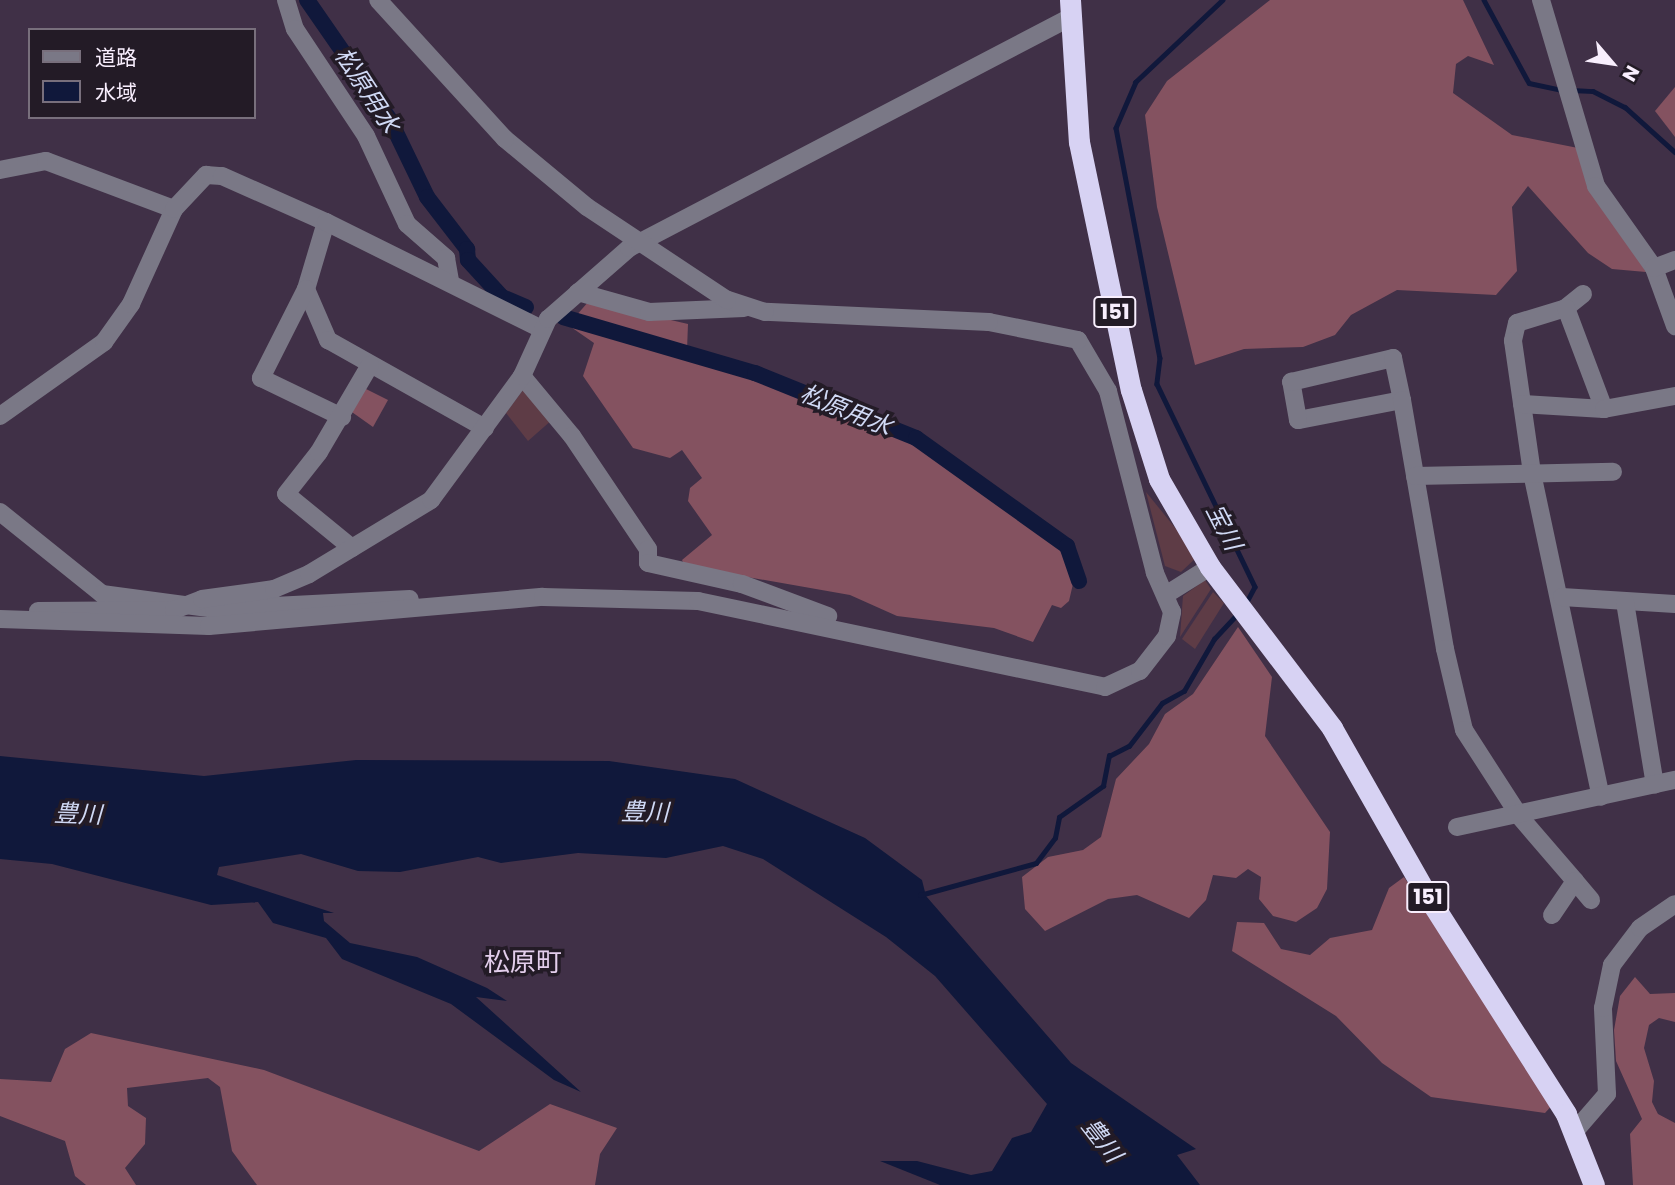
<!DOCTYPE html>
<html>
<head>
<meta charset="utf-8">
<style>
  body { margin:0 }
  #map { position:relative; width:1675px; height:1185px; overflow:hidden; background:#403047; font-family:Poppins,"Noto Sans JP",sans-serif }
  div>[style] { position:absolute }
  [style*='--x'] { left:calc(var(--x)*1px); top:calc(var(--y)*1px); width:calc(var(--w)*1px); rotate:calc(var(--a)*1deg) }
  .green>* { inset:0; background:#5e3c46 }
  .forest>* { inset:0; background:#845260 }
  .water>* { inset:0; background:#10183b }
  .stream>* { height:4.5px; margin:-2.25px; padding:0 2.25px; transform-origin:2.25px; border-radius:2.25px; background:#10183b }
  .canal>* { height:16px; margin:-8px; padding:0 8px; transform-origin:8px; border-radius:8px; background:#10183b }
  .minor>* { height:18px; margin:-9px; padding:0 9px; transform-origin:9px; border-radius:9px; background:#7a7886 }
  .highway>* { height:21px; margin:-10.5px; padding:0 10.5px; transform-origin:10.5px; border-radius:10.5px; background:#d7d2f3 }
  span { translate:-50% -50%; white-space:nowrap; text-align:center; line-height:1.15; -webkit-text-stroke:7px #231b26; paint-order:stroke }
  .shield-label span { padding:2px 5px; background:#231b26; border:2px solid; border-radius:5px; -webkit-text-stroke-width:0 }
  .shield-label { font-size:21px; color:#f8eefd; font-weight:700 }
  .water-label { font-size:24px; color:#d0d9f5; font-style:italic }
  .quarter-label { font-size:26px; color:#e3ceec }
  .legend { position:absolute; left:28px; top:28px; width:228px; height:91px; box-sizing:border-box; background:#231b26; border:2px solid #786f7c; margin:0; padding:9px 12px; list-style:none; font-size:21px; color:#f8eefd }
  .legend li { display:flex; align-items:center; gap:14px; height:35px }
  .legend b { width:35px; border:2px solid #786f7c }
  .north { position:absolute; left:1577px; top:28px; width:70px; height:70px; -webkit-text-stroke:5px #231b26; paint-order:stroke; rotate:119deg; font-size:19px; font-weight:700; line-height:28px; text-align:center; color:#f8eefd }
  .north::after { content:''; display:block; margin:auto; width:24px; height:32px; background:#f8eefd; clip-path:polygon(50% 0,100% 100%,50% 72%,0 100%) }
</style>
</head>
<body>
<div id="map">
  <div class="green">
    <div style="clip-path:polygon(526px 386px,553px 419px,528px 441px,506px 413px)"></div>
    <div style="clip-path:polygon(1146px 492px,1198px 556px,1181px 572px,1165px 566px)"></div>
    <div style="clip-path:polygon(1205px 580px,1211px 589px,1180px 637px,1183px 596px)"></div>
    <div style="clip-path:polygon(1213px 592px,1224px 603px,1195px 649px,1182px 639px)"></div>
  </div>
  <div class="forest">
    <div style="clip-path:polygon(1270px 0,1463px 0,1494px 65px,1468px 56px,1456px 64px,1453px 93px,1512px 135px,1578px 148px,1646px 272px,1612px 269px,1588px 253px,1528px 186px,1512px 207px,1517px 271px,1496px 295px,1397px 290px,1351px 315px,1335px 335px,1303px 347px,1244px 349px,1195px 365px,1157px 207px,1145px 115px,1167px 81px)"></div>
    <div style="clip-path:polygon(1675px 87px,1675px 137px,1655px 111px)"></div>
    <div style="clip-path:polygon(589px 301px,688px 324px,687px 350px,916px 440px,1067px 547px,1076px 571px,1069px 601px,1061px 608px,1052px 605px,1033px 642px,994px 628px,897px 616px,850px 595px,685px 566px,682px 560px,712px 535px,688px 501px,690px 488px,702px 478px,682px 450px,670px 458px,633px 448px,583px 376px,594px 343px,568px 325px)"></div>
    <div style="clip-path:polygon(362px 387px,388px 400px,373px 427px,349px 410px)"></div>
    <div style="clip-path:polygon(1238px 627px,1272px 677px,1265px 736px,1330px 832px,1327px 889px,1317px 908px,1296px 922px,1273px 916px,1259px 899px,1261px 877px,1248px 869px,1236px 878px,1213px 875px,1206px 900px,1189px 918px,1137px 895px,1108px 899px,1045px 931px,1025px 909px,1022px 877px,1048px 857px,1083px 850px,1101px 837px,1116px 779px,1149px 744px,1165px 714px,1193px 694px)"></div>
    <div style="clip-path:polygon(1404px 877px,1556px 1101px,1545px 1113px,1431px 1097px,1382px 1063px,1336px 1016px,1232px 951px,1237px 922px,1264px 923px,1281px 949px,1310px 955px,1330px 938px,1372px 930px,1389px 888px)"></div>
    <div style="clip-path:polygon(1635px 977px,1650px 994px,1675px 993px,1675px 1022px,1659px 1018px,1649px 1025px,1644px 1048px,1654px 1081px,1652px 1102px,1658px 1114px,1675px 1123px,1675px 1185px,1633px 1185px,1630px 1134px,1642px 1119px,1616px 1061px,1614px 1030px,1620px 996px)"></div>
    <div style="clip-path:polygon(91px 1033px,264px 1070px,479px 1151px,550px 1104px,617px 1128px,600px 1154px,595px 1185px,257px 1185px,232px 1151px,220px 1087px,208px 1078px,127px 1088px,128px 1106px,146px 1118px,145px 1144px,125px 1168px,136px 1185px,86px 1185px,75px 1176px,65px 1141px,0 1116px,0 1079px,51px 1082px,65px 1049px)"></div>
  </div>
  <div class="water">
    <div style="clip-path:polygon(0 756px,204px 776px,356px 760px,609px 761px,735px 779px,865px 838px,922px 880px,926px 896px,1071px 1063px,1196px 1149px,1177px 1155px,1200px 1185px,940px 1185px,880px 1161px,917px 1161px,971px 1175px,992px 1171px,1012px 1138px,1031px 1132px,1047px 1104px,935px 976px,886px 937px,763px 859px,723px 846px,666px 858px,578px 853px,501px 863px,478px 857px,400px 872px,358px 871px,301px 854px,219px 867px,217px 875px,334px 913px,323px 913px,324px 921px,350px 943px,417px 957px,487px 988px,507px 1001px,476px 997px,581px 1092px,554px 1080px,451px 1004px,342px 959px,326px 938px,273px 923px,258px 902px,211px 905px,52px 864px,0 859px)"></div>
  </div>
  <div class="stream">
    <div style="--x:1223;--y:0;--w:120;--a:136.7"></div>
    <div style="--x:1136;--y:82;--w:50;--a:113.5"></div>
    <div style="--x:1116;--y:128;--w:234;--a:79.2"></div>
    <div style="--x:1160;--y:358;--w:26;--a:97"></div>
    <div style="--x:1157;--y:384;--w:225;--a:64.2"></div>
    <div style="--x:1255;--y:587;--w:19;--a:118"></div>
    <div style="--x:1484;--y:0;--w:94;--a:61.5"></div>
    <div style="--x:1529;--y:83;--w:35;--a:12"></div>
    <div style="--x:1572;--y:90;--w:21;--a:3"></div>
    <div style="--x:1593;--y:91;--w:36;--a:27"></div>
    <div style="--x:1625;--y:107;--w:67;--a:42"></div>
    <div style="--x:920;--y:895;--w:120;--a:-15.4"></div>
    <div style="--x:1036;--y:863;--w:31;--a:-53"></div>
    <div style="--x:1055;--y:838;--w:21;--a:-79"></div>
    <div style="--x:1059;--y:817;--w:54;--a:-35.2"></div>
    <div style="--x:1103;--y:786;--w:31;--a:-79"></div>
    <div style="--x:1109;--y:756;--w:22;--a:-27"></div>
    <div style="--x:1129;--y:746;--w:54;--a:-52.5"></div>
    <div style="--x:1162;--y:703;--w:25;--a:-29"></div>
    <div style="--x:1184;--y:691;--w:60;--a:-60"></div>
    <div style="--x:1214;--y:639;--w:35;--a:-47"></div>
  </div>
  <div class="canal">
    <div style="--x:307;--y:0;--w:146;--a:55.3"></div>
    <div style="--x:390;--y:120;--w:85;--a:64.3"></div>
    <div style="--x:427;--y:197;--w:66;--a:52.4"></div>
    <div style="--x:467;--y:249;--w:11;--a:85"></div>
    <div style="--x:468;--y:260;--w:50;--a:47.4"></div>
    <div style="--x:502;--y:297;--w:26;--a:23"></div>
    <div style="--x:563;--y:317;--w:200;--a:16.3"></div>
    <div style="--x:755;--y:373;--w:174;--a:22"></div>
    <div style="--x:916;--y:438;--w:186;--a:35.6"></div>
    <div style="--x:1067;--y:546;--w:37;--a:71"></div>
  </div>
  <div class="minor">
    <div style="--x:286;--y:0;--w:30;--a:73"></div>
    <div style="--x:295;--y:29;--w:128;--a:56.4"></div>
    <div style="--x:366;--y:136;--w:97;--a:65"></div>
    <div style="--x:407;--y:224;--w:52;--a:41.1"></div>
    <div style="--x:446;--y:258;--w:23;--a:80"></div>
    <div style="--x:1541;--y:0;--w:194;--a:73.5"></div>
    <div style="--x:1596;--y:186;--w:100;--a:54.7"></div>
    <div style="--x:1654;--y:268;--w:62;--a:70.1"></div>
    <div style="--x:0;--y:170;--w:47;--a:-11.1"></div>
    <div style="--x:46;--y:161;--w:137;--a:20.6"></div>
    <div style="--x:326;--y:222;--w:70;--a:106.6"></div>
    <div style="--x:306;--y:289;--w:56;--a:66.7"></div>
    <div style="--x:328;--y:340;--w:180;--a:29.3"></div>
    <div style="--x:1654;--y:268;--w:22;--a:-21"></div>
    <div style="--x:306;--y:289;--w:100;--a:116.8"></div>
    <div style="--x:261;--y:378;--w:90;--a:25.7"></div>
    <div style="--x:578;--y:292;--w:74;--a:15.7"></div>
    <div style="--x:649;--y:312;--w:95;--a:-2.4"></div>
    <div style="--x:1583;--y:294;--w:22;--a:141"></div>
    <div style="--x:1566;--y:308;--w:51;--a:163"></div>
    <div style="--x:1517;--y:323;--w:18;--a:103"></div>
    <div style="--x:1513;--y:341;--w:133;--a:81.8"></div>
    <div style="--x:1532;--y:473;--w:331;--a:78"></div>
    <div style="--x:1566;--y:308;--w:108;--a:69.4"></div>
    <div style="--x:522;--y:376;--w:78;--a:50.2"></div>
    <div style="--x:572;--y:436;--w:136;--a:56.1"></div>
    <div style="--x:648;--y:549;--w:14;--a:90"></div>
    <div style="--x:648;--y:563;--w:96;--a:12.6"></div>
    <div style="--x:742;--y:584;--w:92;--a:20.4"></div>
    <div style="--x:1402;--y:400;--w:106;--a:169.1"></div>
    <div style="--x:1298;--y:420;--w:39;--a:-100"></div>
    <div style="--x:1291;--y:382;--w:105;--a:-13.2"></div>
    <div style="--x:1393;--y:358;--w:43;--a:77.9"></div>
    <div style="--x:1402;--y:400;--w:253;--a:80.2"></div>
    <div style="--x:1445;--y:649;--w:83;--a:76.8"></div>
    <div style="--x:1464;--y:730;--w:103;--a:57.2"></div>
    <div style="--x:1520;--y:817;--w:84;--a:49.3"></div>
    <div style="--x:1522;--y:404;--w:82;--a:3.5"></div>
    <div style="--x:1604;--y:409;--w:72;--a:-10.4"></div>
    <div style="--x:0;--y:416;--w:128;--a:-35.4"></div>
    <div style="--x:104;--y:342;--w:47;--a:-54.6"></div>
    <div style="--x:131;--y:304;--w:104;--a:-65.6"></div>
    <div style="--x:174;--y:209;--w:47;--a:-46.7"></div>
    <div style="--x:206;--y:175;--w:16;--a:4"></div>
    <div style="--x:222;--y:176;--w:114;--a:23.9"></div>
    <div style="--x:326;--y:222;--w:241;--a:26.4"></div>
    <div style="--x:1415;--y:476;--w:198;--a:-1.2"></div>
    <div style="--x:0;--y:512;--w:131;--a:38.8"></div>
    <div style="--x:102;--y:594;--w:113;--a:7.6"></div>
    <div style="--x:214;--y:609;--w:196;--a:-2.9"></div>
    <div style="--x:352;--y:548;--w:85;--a:-140.7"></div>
    <div style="--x:286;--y:494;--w:53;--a:-51.8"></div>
    <div style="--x:319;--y:452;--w:101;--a:-59.6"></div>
    <div style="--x:1167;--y:594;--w:51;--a:-32.1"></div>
    <div style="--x:1562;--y:597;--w:113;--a:3.5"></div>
    <div style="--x:1625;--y:602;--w:185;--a:80.7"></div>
    <div style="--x:38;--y:611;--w:136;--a:-0.4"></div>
    <div style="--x:174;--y:610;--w:30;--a:-21"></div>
    <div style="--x:202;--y:599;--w:73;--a:-7.9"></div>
    <div style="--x:274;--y:589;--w:38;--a:-23"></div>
    <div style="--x:309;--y:574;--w:143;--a:-31.2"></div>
    <div style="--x:431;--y:500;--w:154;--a:-53.7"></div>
    <div style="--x:522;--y:376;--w:63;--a:-65.5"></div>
    <div style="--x:548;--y:319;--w:108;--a:-41.2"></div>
    <div style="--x:629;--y:248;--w:496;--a:-27.6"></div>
    <div style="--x:0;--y:619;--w:209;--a:1.9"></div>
    <div style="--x:209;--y:626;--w:335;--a:-5"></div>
    <div style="--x:543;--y:597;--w:155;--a:1.5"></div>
    <div style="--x:698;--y:601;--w:416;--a:11.9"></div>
    <div style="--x:1105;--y:687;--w:38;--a:-25"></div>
    <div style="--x:1140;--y:671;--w:44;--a:-52.4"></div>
    <div style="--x:1167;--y:636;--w:25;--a:-78"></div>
    <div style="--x:1172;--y:612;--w:43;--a:-113.6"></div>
    <div style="--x:1155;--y:573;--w:188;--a:-104.5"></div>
    <div style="--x:1108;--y:391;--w:59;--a:-120.5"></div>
    <div style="--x:1078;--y:340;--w:91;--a:-168.6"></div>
    <div style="--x:989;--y:322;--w:224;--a:-177.4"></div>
    <div style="--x:765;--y:312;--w:40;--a:-162"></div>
    <div style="--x:727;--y:300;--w:168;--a:-146.4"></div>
    <div style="--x:587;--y:207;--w:107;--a:-140.3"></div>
    <div style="--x:505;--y:139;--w:188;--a:-132.4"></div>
    <div style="--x:1457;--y:827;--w:223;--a:-12.2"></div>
    <div style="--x:1552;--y:915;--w:41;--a:-55.9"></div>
    <div style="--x:1575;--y:881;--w:25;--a:50"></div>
    <div style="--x:1575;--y:1131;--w:49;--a:-49.1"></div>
    <div style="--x:1607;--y:1094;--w:86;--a:-92.7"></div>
    <div style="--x:1603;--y:1008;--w:44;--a:-78.2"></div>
    <div style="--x:1612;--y:965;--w:46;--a:-52.9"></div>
    <div style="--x:1640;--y:928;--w:42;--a:-34.4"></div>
  </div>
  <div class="highway">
    <div style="--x:1070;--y:0;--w:142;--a:86.4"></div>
    <div style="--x:1079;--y:142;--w:253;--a:78.2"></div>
    <div style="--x:1131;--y:390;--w:93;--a:72.5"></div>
    <div style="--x:1159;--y:479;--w:102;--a:59.9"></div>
    <div style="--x:1210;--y:567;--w:202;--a:52.8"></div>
    <div style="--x:1332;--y:728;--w:194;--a:60.4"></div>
    <div style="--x:1428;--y:897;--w:257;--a:57.5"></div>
    <div style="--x:1566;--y:1114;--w:76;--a:68.5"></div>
  </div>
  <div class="shield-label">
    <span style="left:1115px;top:312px">151</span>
    <span style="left:1428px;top:897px">151</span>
  </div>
  <div class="water-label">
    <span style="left:367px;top:90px;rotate:57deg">松原用水</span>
    <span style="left:846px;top:410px;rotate:22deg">松原用水</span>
    <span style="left:1224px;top:527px;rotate:63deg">宝川</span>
    <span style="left:645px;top:812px;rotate:1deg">豊川</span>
    <span style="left:78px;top:814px;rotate:2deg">豊川</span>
    <span style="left:1102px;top:1140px;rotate:52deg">豊川</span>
  </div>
  <div class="quarter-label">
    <span style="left:523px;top:963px">松原町</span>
  </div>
  <ul class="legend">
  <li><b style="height:9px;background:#7a7886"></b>道路</li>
  <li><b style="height:19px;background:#10183b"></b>水域</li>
  </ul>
  <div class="north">N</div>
</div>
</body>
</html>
